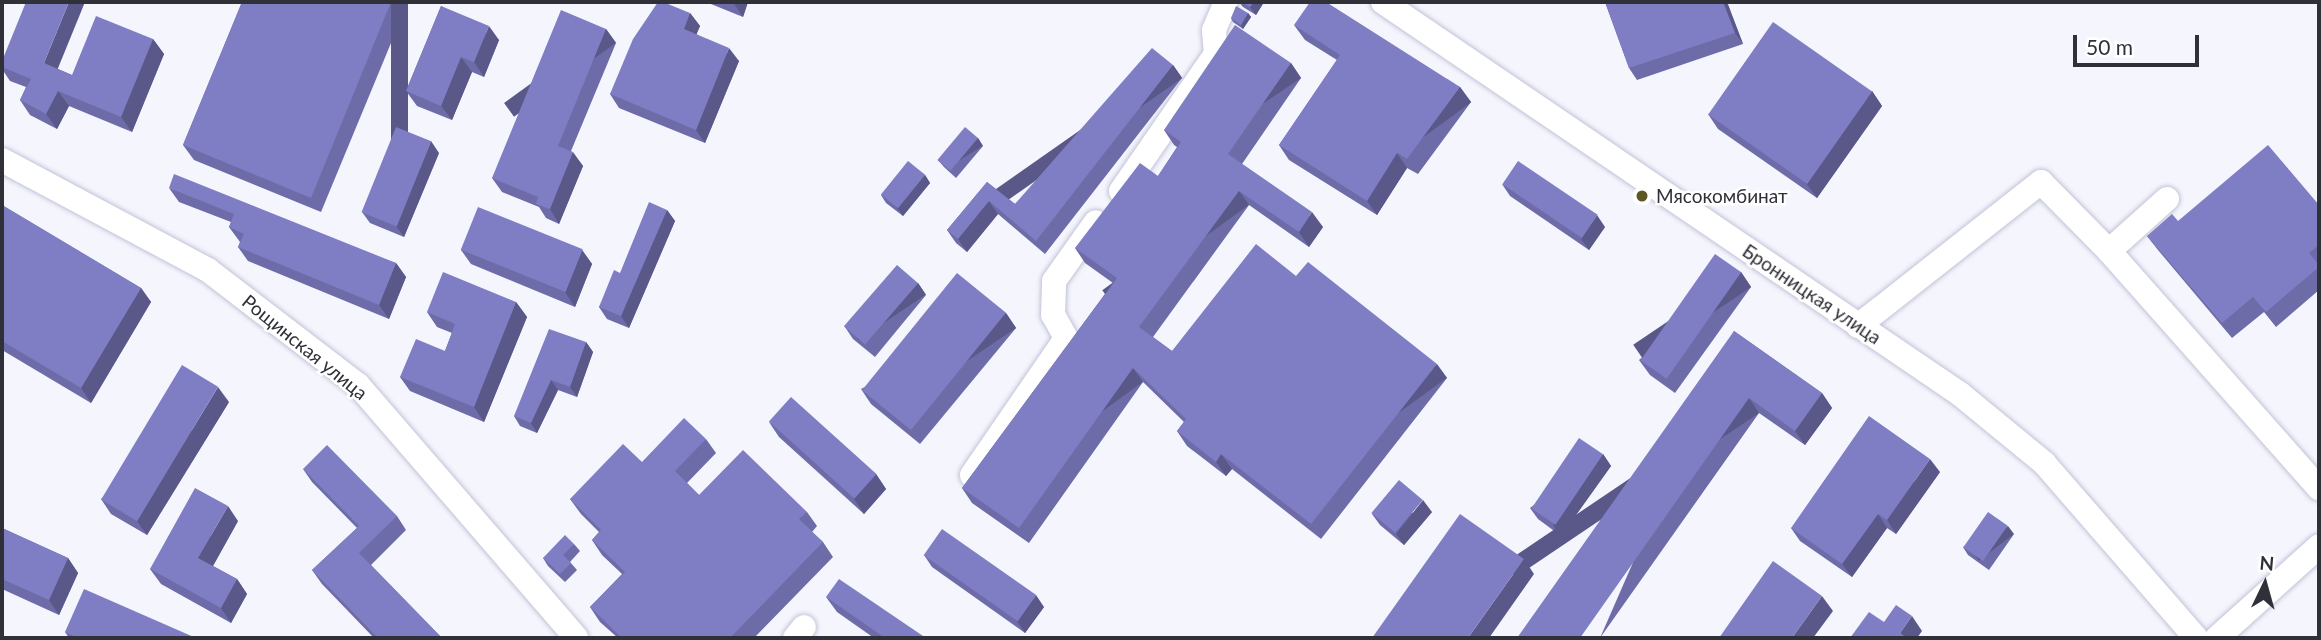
<!DOCTYPE html>
<html>
<head>
<meta charset="utf-8">
<style>
  body { margin:0 }
  #map { position:relative; width:2321px; height:640px; overflow:hidden; background:#f4f5fd; font-family:Lato,sans-serif }
  div>[style] { position:absolute }
  [style*='--x'] { left:calc(var(--x)*1px); top:calc(var(--y)*1px); width:calc(var(--w)*1px); rotate:calc(var(--a)*1deg) }
  .roads { filter:drop-shadow(0 0 2px #c2c3d7) drop-shadow(0 0 2px #c2c3d7) }
  .minor>* { height:24px; margin:-12px; padding:0 12px; transform-origin:12px; border-radius:12px; background:#fff }
  .wall>* { inset:0; background:#6d6ca8 }
  .shaded-wall>* { inset:0; background:#595888; transform-origin:0 0 }
  .building>* { inset:0; background:#7f7dc3; transform-origin:0 0 }
  .dots>* { width:19px; height:19px; translate:-50% -50%; box-sizing:border-box; border:4px solid #fff; border-radius:50% }
  span { translate:-50% -50%; white-space:nowrap; text-align:center; line-height:1.15; -webkit-text-stroke:5px #fff; paint-order:stroke }
  .poi-label { font-size:19px; color:#303038 }
  .left { translate:0 -50%; text-align:left }
  .street-label { font-size:19px; color:#303038 }
  .frame { position:absolute; inset:0; border:4px solid #303038; pointer-events:none }
  .north { position:absolute; left:2230px; top:549px; width:70px; height:70px; -webkit-text-stroke:5px #fff; paint-order:stroke; rotate:5deg; font-size:19px; font-weight:700; line-height:28px; text-align:center; color:#303038 }
  .north::after { content:''; display:block; margin:auto; width:24px; height:32px; background:#303038; clip-path:polygon(50% 0,100% 100%,50% 72%,0 100%) }
  .scale { position:absolute; left:2073px; top:35px; width:126px; height:32px; box-sizing:border-box; border:4px solid #303038; border-top:0; padding-left:9px; font-size:21px; line-height:24px; white-space:nowrap; color:#303038; -webkit-text-stroke:5px #fff; paint-order:stroke }
</style>
</head>
<body>
<div id="map">
  <div class="roads">
    <div class="minor">
      <div style="--x:1383;--y:2;--w:698;--a:34.19"></div>
      <div style="--x:1960;--y:394;--w:109;--a:39.4"></div>
      <div style="--x:2044;--y:463;--w:232;--a:49"></div>
      <div style="--x:2;--y:160;--w:234;--a:28.1"></div>
      <div style="--x:208;--y:270;--w:189;--a:37.5"></div>
      <div style="--x:358;--y:385;--w:334;--a:49.2"></div>
      <div style="--x:1121;--y:191;--w:167;--a:-55.3"></div>
      <div style="--x:1216;--y:54;--w:24;--a:-95"></div>
      <div style="--x:1214;--y:30;--w:30;--a:-67"></div>
      <div style="--x:2109;--y:251;--w:317;--a:48.5"></div>
      <div style="--x:1858;--y:326;--w:233;--a:-38.2"></div>
      <div style="--x:2041;--y:182;--w:97;--a:45.4"></div>
      <div style="--x:2109;--y:251;--w:78;--a:-41.9"></div>
      <div style="--x:972;--y:475;--w:166;--a:-55.5"></div>
      <div style="--x:1066;--y:338;--w:26;--a:-119"></div>
      <div style="--x:1053;--y:315;--w:34;--a:-88"></div>
      <div style="--x:1054;--y:281;--w:72;--a:-54.6"></div>
      <div style="--x:795;--y:638;--w:14;--a:-51"></div>
      <div style="--x:2217;--y:638;--w:137;--a:-42"></div>
    </div>
  </div>
  <div class="wall">
    <div style="clip-path:polygon(242px 2px,408px 2px,321px 212px,194px 160px,183px 145px)"></div>
    <div style="clip-path:polygon(706px 2px,748px 2px,743px 17px)"></div>
    <div style="clip-path:polygon(1239px 2px,1264px 2px,1256px 15px,1243px 7px)"></div>
    <div style="clip-path:polygon(1605px 2px,1727px 2px,1743px 44px,1637px 80px,1629px 68px)"></div>
    <div style="clip-path:polygon(441px 6px,499px 40px,484px 77px,472px 72px,452px 120px,417px 106px,406px 91px)"></div>
    <div style="clip-path:polygon(690px 13px,700px 26px,696px 34px,739px 61px,705px 143px,619px 108px,610px 94px)"></div>
    <div style="clip-path:polygon(1248px 13px,1251px 17px,1243px 29px,1233px 22px,1231px 18px)"></div>
    <div style="clip-path:polygon(1294px 25px,1460px 87px,1471px 102px,1418px 174px,1407px 168px,1377px 215px,1289px 160px,1279px 145px,1337px 60px,1305px 40px)"></div>
    <div style="clip-path:polygon(606px 29px,616px 43px,571px 151px,583px 166px,559px 224px,546px 218px,539px 207px,502px 192px,492px 178px)"></div>
    <div style="clip-path:polygon(153px 39px,164px 54px,132px 132px,69px 106px,57px 129px,30px 115px,20px 100px,26px 87px,10px 81px,2px 69px,2px 61px,58px 69px,72px 75px)"></div>
    <div style="clip-path:polygon(1291px 63px,1301px 78px,1242px 164px,1323px 227px,1309px 247px,1249px 205px,1153px 337px,1172px 351px,1296px 276px,1447px 378px,1321px 539px,1232px 469px,1226px 476px,1187px 446px,1177px 431px,1184px 422px,1143px 382px,1029px 543px,972px 503px,962px 488px,1113px 283px,1085px 263px,1075px 248px,1158px 176px,1177px 147px,1174px 145px,1164px 130px)"></div>
    <div style="clip-path:polygon(1173px 65px,1182px 78px,1045px 254px,998px 214px,967px 252px,956px 243px,947px 230px,987px 182px,1015px 204px)"></div>
    <div style="clip-path:polygon(1872px 91px,1882px 106px,1817px 198px,1718px 129px,1708px 114px)"></div>
    <div style="clip-path:polygon(978px 138px,983px 146px,956px 178px,944px 167px,938px 160px)"></div>
    <div style="clip-path:polygon(439px 153px,404px 237px,370px 223px,362px 212px)"></div>
    <div style="clip-path:polygon(925px 175px,930px 183px,903px 216px,886px 203px,881px 195px)"></div>
    <div style="clip-path:polygon(1502px 184px,1605px 227px,1589px 250px,1510px 196px)"></div>
    <div style="clip-path:polygon(169px 188px,396px 263px,406px 277px,389px 319px,248px 261px,238px 247px,240px 242px,229px 227px,231px 222px,179px 202px)"></div>
    <div style="clip-path:polygon(2px 205px,141px 288px,151px 302px,91px 403px,2px 350px)"></div>
    <div style="clip-path:polygon(2319px 205px,2319px 290px,2276px 327px,2264px 312px,2232px 338px,2158px 250px,2147px 236px,2178px 221px)"></div>
    <div style="clip-path:polygon(667px 210px,675px 221px,629px 328px,607px 319px,599px 307px)"></div>
    <div style="clip-path:polygon(461px 250px,582px 250px,592px 264px,575px 307px,471px 264px)"></div>
    <div style="clip-path:polygon(1741px 272px,1751px 287px,1675px 393px,1650px 375px,1639px 360px)"></div>
    <div style="clip-path:polygon(918px 283px,926px 295px,875px 357px,853px 339px,845px 327px)"></div>
    <div style="clip-path:polygon(516px 302px,527px 317px,484px 422px,410px 391px,400px 377px,445px 351px,452px 333px,437px 327px,427px 312px)"></div>
    <div style="clip-path:polygon(1006px 313px,1016px 328px,920px 444px,871px 404px,861px 389px)"></div>
    <div style="clip-path:polygon(1734px 331px,1822px 393px,1832px 408px,1805px 445px,1759px 413px,1600px 638px)"></div>
    <div style="clip-path:polygon(586px 342px,593px 352px,577px 397px,558px 390px,537px 433px,520px 426px,514px 416px)"></div>
    <div style="clip-path:polygon(229px 402px,147px 535px,111px 514px,101px 499px)"></div>
    <div style="clip-path:polygon(769px 422px,876px 474px,886px 489px,864px 514px,779px 437px)"></div>
    <div style="clip-path:polygon(706px 439px,716px 453px,687px 483px,699px 495px,807px 512px,817px 526px,812px 532px,823px 542px,833px 557px,754px 638px,618px 638px,600px 622px,590px 607px,622px 574px,602px 555px,592px 540px,599px 532px,581px 514px,570px 499px)"></div>
    <div style="clip-path:polygon(1603px 454px,1611px 466px,1561px 536px,1538px 519px,1530px 508px)"></div>
    <div style="clip-path:polygon(303px 469px,397px 516px,406px 530px,371px 565px,442px 638px,374px 638px,322px 584px,312px 570px,357px 528px,312px 482px)"></div>
    <div style="clip-path:polygon(1940px 472px,1896px 534px,1887px 528px,1852px 577px,1800px 541px,1791px 528px)"></div>
    <div style="clip-path:polygon(1432px 512px,1404px 545px,1380px 525px,1372px 514px)"></div>
    <div style="clip-path:polygon(238px 521px,213px 566px,237px 579px,247px 594px,231px 623px,161px 584px,150px 569px)"></div>
    <div style="clip-path:polygon(2px 528px,68px 558px,78px 573px,59px 615px,2px 589px)"></div>
    <div style="clip-path:polygon(2014px 534px,1989px 570px,1968px 555px,1963px 547px)"></div>
    <div style="clip-path:polygon(574px 544px,580px 551px,570px 562px,577px 570px,565px 582px,548px 566px,543px 558px)"></div>
    <div style="clip-path:polygon(924px 555px,1044px 607px,1025px 633px,932px 567px)"></div>
    <div style="clip-path:polygon(826px 597px,926px 638px,874px 638px,837px 612px)"></div>
    <div style="clip-path:polygon(65px 632px,196px 638px,69px 638px)"></div>
  </div>
  <div class="shaded-wall">
    <div style="clip-path:polygon(69px 2px,85px 2px,54px 78px,44px 63px)"></div>
    <div style="left:391px;top:2px;width:17px;height:212px"></div>
    <div style="clip-path:polygon(733px 2px,748px 2px,743px 17px)"></div>
    <div style="clip-path:polygon(1254px 2px,1264px 2px,1256px 15px,1250px 7px)"></div>
    <div style="clip-path:polygon(1723px 2px,1727px 2px,1743px 44px,1735px 33px)"></div>
    <div style="clip-path:polygon(690px 13px,700px 26px,693px 43px,684px 29px)"></div>
    <div style="clip-path:polygon(1248px 13px,1251px 17px,1243px 29px,1241px 25px)"></div>
    <div style="clip-path:polygon(489px 26px,499px 40px,484px 77px,474px 62px)"></div>
    <div style="left:606px;top:29px;width:17px;height:126px;rotate:54deg"></div>
    <div style="clip-path:polygon(153px 39px,164px 54px,132px 132px,121px 117px)"></div>
    <div style="clip-path:polygon(729px 48px,739px 61px,705px 143px,696px 130px)"></div>
    <div style="clip-path:polygon(461px 57px,472px 72px,452px 120px,441px 106px)"></div>
    <div style="left:1291px;top:63px;width:18px;height:111px;rotate:56deg"></div>
    <div style="left:1173px;top:65px;width:16px;height:223px;rotate:55deg"></div>
    <div style="left:1460px;top:87px;width:19px;height:89px;rotate:54deg"></div>
    <div style="clip-path:polygon(58px 91px,69px 106px,57px 129px,46px 114px)"></div>
    <div style="clip-path:polygon(1872px 91px,1882px 106px,1817px 198px,1806px 183px)"></div>
    <div style="left:978px;top:138px;width:9px;height:42px;rotate:58deg"></div>
    <div style="clip-path:polygon(431px 141px,439px 153px,404px 237px,396px 226px)"></div>
    <div style="clip-path:polygon(573px 152px,583px 166px,559px 224px,550px 209px)"></div>
    <div style="clip-path:polygon(1397px 153px,1407px 168px,1377px 215px,1367px 201px)"></div>
    <div style="clip-path:polygon(925px 175px,930px 183px,903px 216px,897px 208px)"></div>
    <div style="left:1239px;top:191px;width:17px;height:169px;rotate:54deg"></div>
    <div style="clip-path:polygon(989px 201px,998px 214px,967px 252px,958px 239px)"></div>
    <div style="clip-path:polygon(667px 210px,675px 221px,629px 328px,621px 316px)"></div>
    <div style="clip-path:polygon(1312px 212px,1323px 227px,1309px 247px,1299px 232px)"></div>
    <div style="clip-path:polygon(1597px 215px,1605px 227px,1589px 250px,1581px 239px)"></div>
    <div style="clip-path:polygon(582px 250px,592px 264px,575px 307px,565px 292px)"></div>
    <div style="clip-path:polygon(396px 263px,406px 277px,389px 319px,379px 305px)"></div>
    <div style="left:1741px;top:272px;width:18px;height:130px;rotate:56deg"></div>
    <div style="left:918px;top:283px;width:14px;height:81px;rotate:56deg"></div>
    <div style="clip-path:polygon(141px 288px,151px 302px,91px 403px,81px 388px)"></div>
    <div style="clip-path:polygon(516px 302px,527px 317px,484px 422px,474px 407px)"></div>
    <div style="left:1006px;top:313px;width:18px;height:151px;rotate:56deg"></div>
    <div style="clip-path:polygon(586px 342px,593px 352px,577px 397px,570px 387px)"></div>
    <div style="left:1437px;top:364px;width:17px;height:204px;rotate:54deg"></div>
    <div style="left:1133px;top:368px;width:17px;height:196px;rotate:54deg"></div>
    <div style="clip-path:polygon(551px 380px,558px 390px,537px 433px,531px 423px)"></div>
    <div style="clip-path:polygon(218px 387px,229px 402px,147px 535px,137px 521px)"></div>
    <div style="clip-path:polygon(1822px 393px,1832px 408px,1805px 445px,1795px 431px)"></div>
    <div style="left:1749px;top:398px;width:18px;height:294px;rotate:56deg"></div>
    <div style="clip-path:polygon(1221px 454px,1232px 469px,1226px 476px,1216px 462px)"></div>
    <div style="clip-path:polygon(1603px 454px,1611px 466px,1561px 536px,1553px 525px)"></div>
    <div style="clip-path:polygon(1930px 459px,1940px 472px,1896px 534px,1887px 520px)"></div>
    <div style="clip-path:polygon(876px 474px,886px 489px,864px 514px,854px 499px)"></div>
    <div style="clip-path:polygon(1423px 500px,1432px 512px,1404px 545px,1396px 534px)"></div>
    <div style="clip-path:polygon(228px 506px,238px 521px,209px 573px,198px 558px)"></div>
    <div style="clip-path:polygon(1878px 514px,1887px 528px,1852px 577px,1842px 564px)"></div>
    <div style="left:2008px;top:526px;width:10px;height:44px;rotate:53deg"></div>
    <div style="clip-path:polygon(68px 558px,78px 573px,59px 615px,49px 600px)"></div>
    <div style="clip-path:polygon(1524px 559px,1534px 574px,1489px 638px,1468px 638px)"></div>
    <div style="clip-path:polygon(237px 579px,247px 594px,231px 623px,221px 608px)"></div>
    <div style="clip-path:polygon(1036px 595px,1044px 607px,1025px 633px,1017px 621px)"></div>
    <div style="clip-path:polygon(1822px 596px,1833px 611px,1813px 638px,1792px 638px)"></div>
    <div style="clip-path:polygon(1912px 616px,1922px 631px,1917px 638px,1904px 638px,1900px 633px)"></div>
  </div>
  <div class="building">
    <div style="clip-path:polygon(26px 2px,69px 2px,44px 63px,72px 75px,96px 16px,153px 39px,121px 117px,58px 91px,46px 114px,20px 100px,31px 79px,2px 67px,2px 61px)"></div>
    <div style="clip-path:polygon(242px 2px,391px 2px,311px 198px,183px 145px)"></div>
    <div style="clip-path:polygon(658px 2px,663px 2px,690px 13px,684px 29px,729px 48px,696px 130px,610px 94px,633px 39px)"></div>
    <div style="clip-path:polygon(1241px 2px,1254px 2px,1250px 7px)"></div>
    <div style="clip-path:polygon(1310px 2px,1326px 2px,1460px 87px,1407px 159px,1397px 153px,1367px 201px,1279px 145px,1340px 55px,1294px 25px)"></div>
    <div style="clip-path:polygon(1605px 2px,1723px 2px,1735px 33px,1629px 68px)"></div>
    <div style="clip-path:polygon(441px 6px,489px 26px,474px 62px,461px 57px,441px 106px,406px 91px)"></div>
    <div style="clip-path:polygon(1236px 6px,1248px 13px,1241px 25px,1231px 18px)"></div>
    <div style="clip-path:polygon(561px 10px,606px 29px,558px 146px,573px 152px,550px 209px,536px 204px,538px 197px,492px 178px)"></div>
    <div style="left:1773px;top:22px;width:121px;height:113px;rotate:35deg"></div>
    <div style="clip-path:polygon(1235px 25px,1291px 63px,1228px 154px,1312px 212px,1299px 232px,1239px 191px,1139px 327px,1172px 351px,1256px 244px,1296px 276px,1308px 262px,1437px 364px,1311px 524px,1221px 454px,1216px 462px,1177px 431px,1186px 419px,1133px 368px,1019px 528px,962px 488px,1117px 278px,1075px 248px,1140px 163px,1158px 176px,1181px 142px,1164px 130px)"></div>
    <div style="clip-path:polygon(1152px 48px,1173px 65px,1036px 241px,989px 201px,958px 239px,947px 230px,987px 182px,1015px 204px)"></div>
    <div style="left:396px;top:127px;width:38px;height:92px;rotate:22deg"></div>
    <div style="left:965px;top:127px;width:17px;height:43px;rotate:40deg"></div>
    <div style="clip-path:polygon(2268px 145px,2319px 205px,2319px 245px,2309px 253px,2319px 265px,2319px 267px,2266px 312px,2253px 297px,2222px 323px,2147px 236px,2172px 214px,2178px 221px)"></div>
    <div style="left:908px;top:161px;width:22px;height:43px;rotate:39deg"></div>
    <div style="left:1518px;top:161px;width:96px;height:28px;rotate:34deg"></div>
    <div style="clip-path:polygon(174px 174px,396px 263px,379px 305px,238px 247px,244px 234px,229px 227px,234px 214px,169px 188px)"></div>
    <div style="clip-path:polygon(649px 202px,667px 210px,621px 316px,599px 307px,614px 270px,620px 273px)"></div>
    <div style="clip-path:polygon(2px 205px,141px 288px,81px 388px,2px 341px)"></div>
    <div style="left:478px;top:207px;width:113px;height:46px;rotate:22deg"></div>
    <div style="left:1715px;top:254px;width:32px;height:130px;rotate:35deg"></div>
    <div style="left:897px;top:265px;width:28px;height:81px;rotate:41deg"></div>
    <div style="clip-path:polygon(443px 272px,516px 302px,474px 407px,400px 377px,416px 339px,445px 351px,455px 324px,427px 312px)"></div>
    <div style="left:957px;top:273px;width:63px;height:151px;rotate:39deg"></div>
    <div style="clip-path:polygon(549px 329px,586px 342px,570px 387px,551px 380px,531px 423px,514px 416px)"></div>
    <div style="clip-path:polygon(1734px 331px,1822px 393px,1795px 431px,1749px 398px,1580px 638px,1517px 638px)"></div>
    <div style="left:182px;top:365px;width:42px;height:157px;rotate:31deg"></div>
    <div style="left:791px;top:397px;width:115px;height:33px;rotate:42deg"></div>
    <div style="clip-path:polygon(1869px 416px,1930px 459px,1887px 520px,1878px 514px,1842px 564px,1791px 528px)"></div>
    <div style="clip-path:polygon(684px 418px,706px 439px,675px 471px,699px 495px,743px 450px,807px 512px,799px 519px,823px 542px,730px 638px,622px 638px,590px 607px,625px 572px,592px 540px,601px 530px,570px 499px,623px 444px,642px 462px)"></div>
    <div style="left:1579px;top:438px;width:29px;height:85px;rotate:34deg"></div>
    <div style="clip-path:polygon(327px 445px,397px 516px,359px 553px,442px 638px,378px 638px,312px 570px,359px 526px,303px 469px)"></div>
    <div style="left:1399px;top:480px;width:31px;height:43px;rotate:40deg"></div>
    <div style="clip-path:polygon(195px 488px,228px 506px,198px 558px,237px 579px,221px 608px,150px 569px)"></div>
    <div style="left:1988px;top:512px;width:24px;height:43px;rotate:35deg"></div>
    <div style="clip-path:polygon(1460px 514px,1524px 559px,1468px 638px,1372px 638px)"></div>
    <div style="clip-path:polygon(2px 528px,68px 558px,49px 600px,2px 579px)"></div>
    <div style="left:942px;top:529px;width:115px;height:32px;rotate:35deg"></div>
    <div style="clip-path:polygon(565px 535px,574px 544px,563px 555px,571px 563px,560px 574px,543px 558px)"></div>
    <div style="clip-path:polygon(1773px 561px,1822px 596px,1792px 638px,1719px 638px)"></div>
    <div style="clip-path:polygon(839px 579px,926px 638px,885px 638px,826px 597px)"></div>
    <div style="clip-path:polygon(84px 589px,196px 638px,78px 638px,65px 632px)"></div>
    <div style="clip-path:polygon(1896px 605px,1912px 616px,1900px 633px,1907px 638px,1850px 638px,1869px 612px,1884px 622px)"></div>
  </div>
  <div class="dots">
    <div style="left:1642px;top:196px;background:#5c5724"></div>
  </div>
  <div class="poi-label">
    <span class="left" style="left:1656px;top:196px">Мясокомбинат</span>
  </div>
  <div class="street-label">
    <span style="left:1812px;top:294px;rotate:34deg">Бронницкая улица</span>
    <span style="left:305px;top:347px;rotate:39deg">Рощинская улица</span>
  </div>
  <div class="frame"></div>
  <div class="north">N</div>
  <div class="scale">50 m</div>
</div>
</body>
</html>
